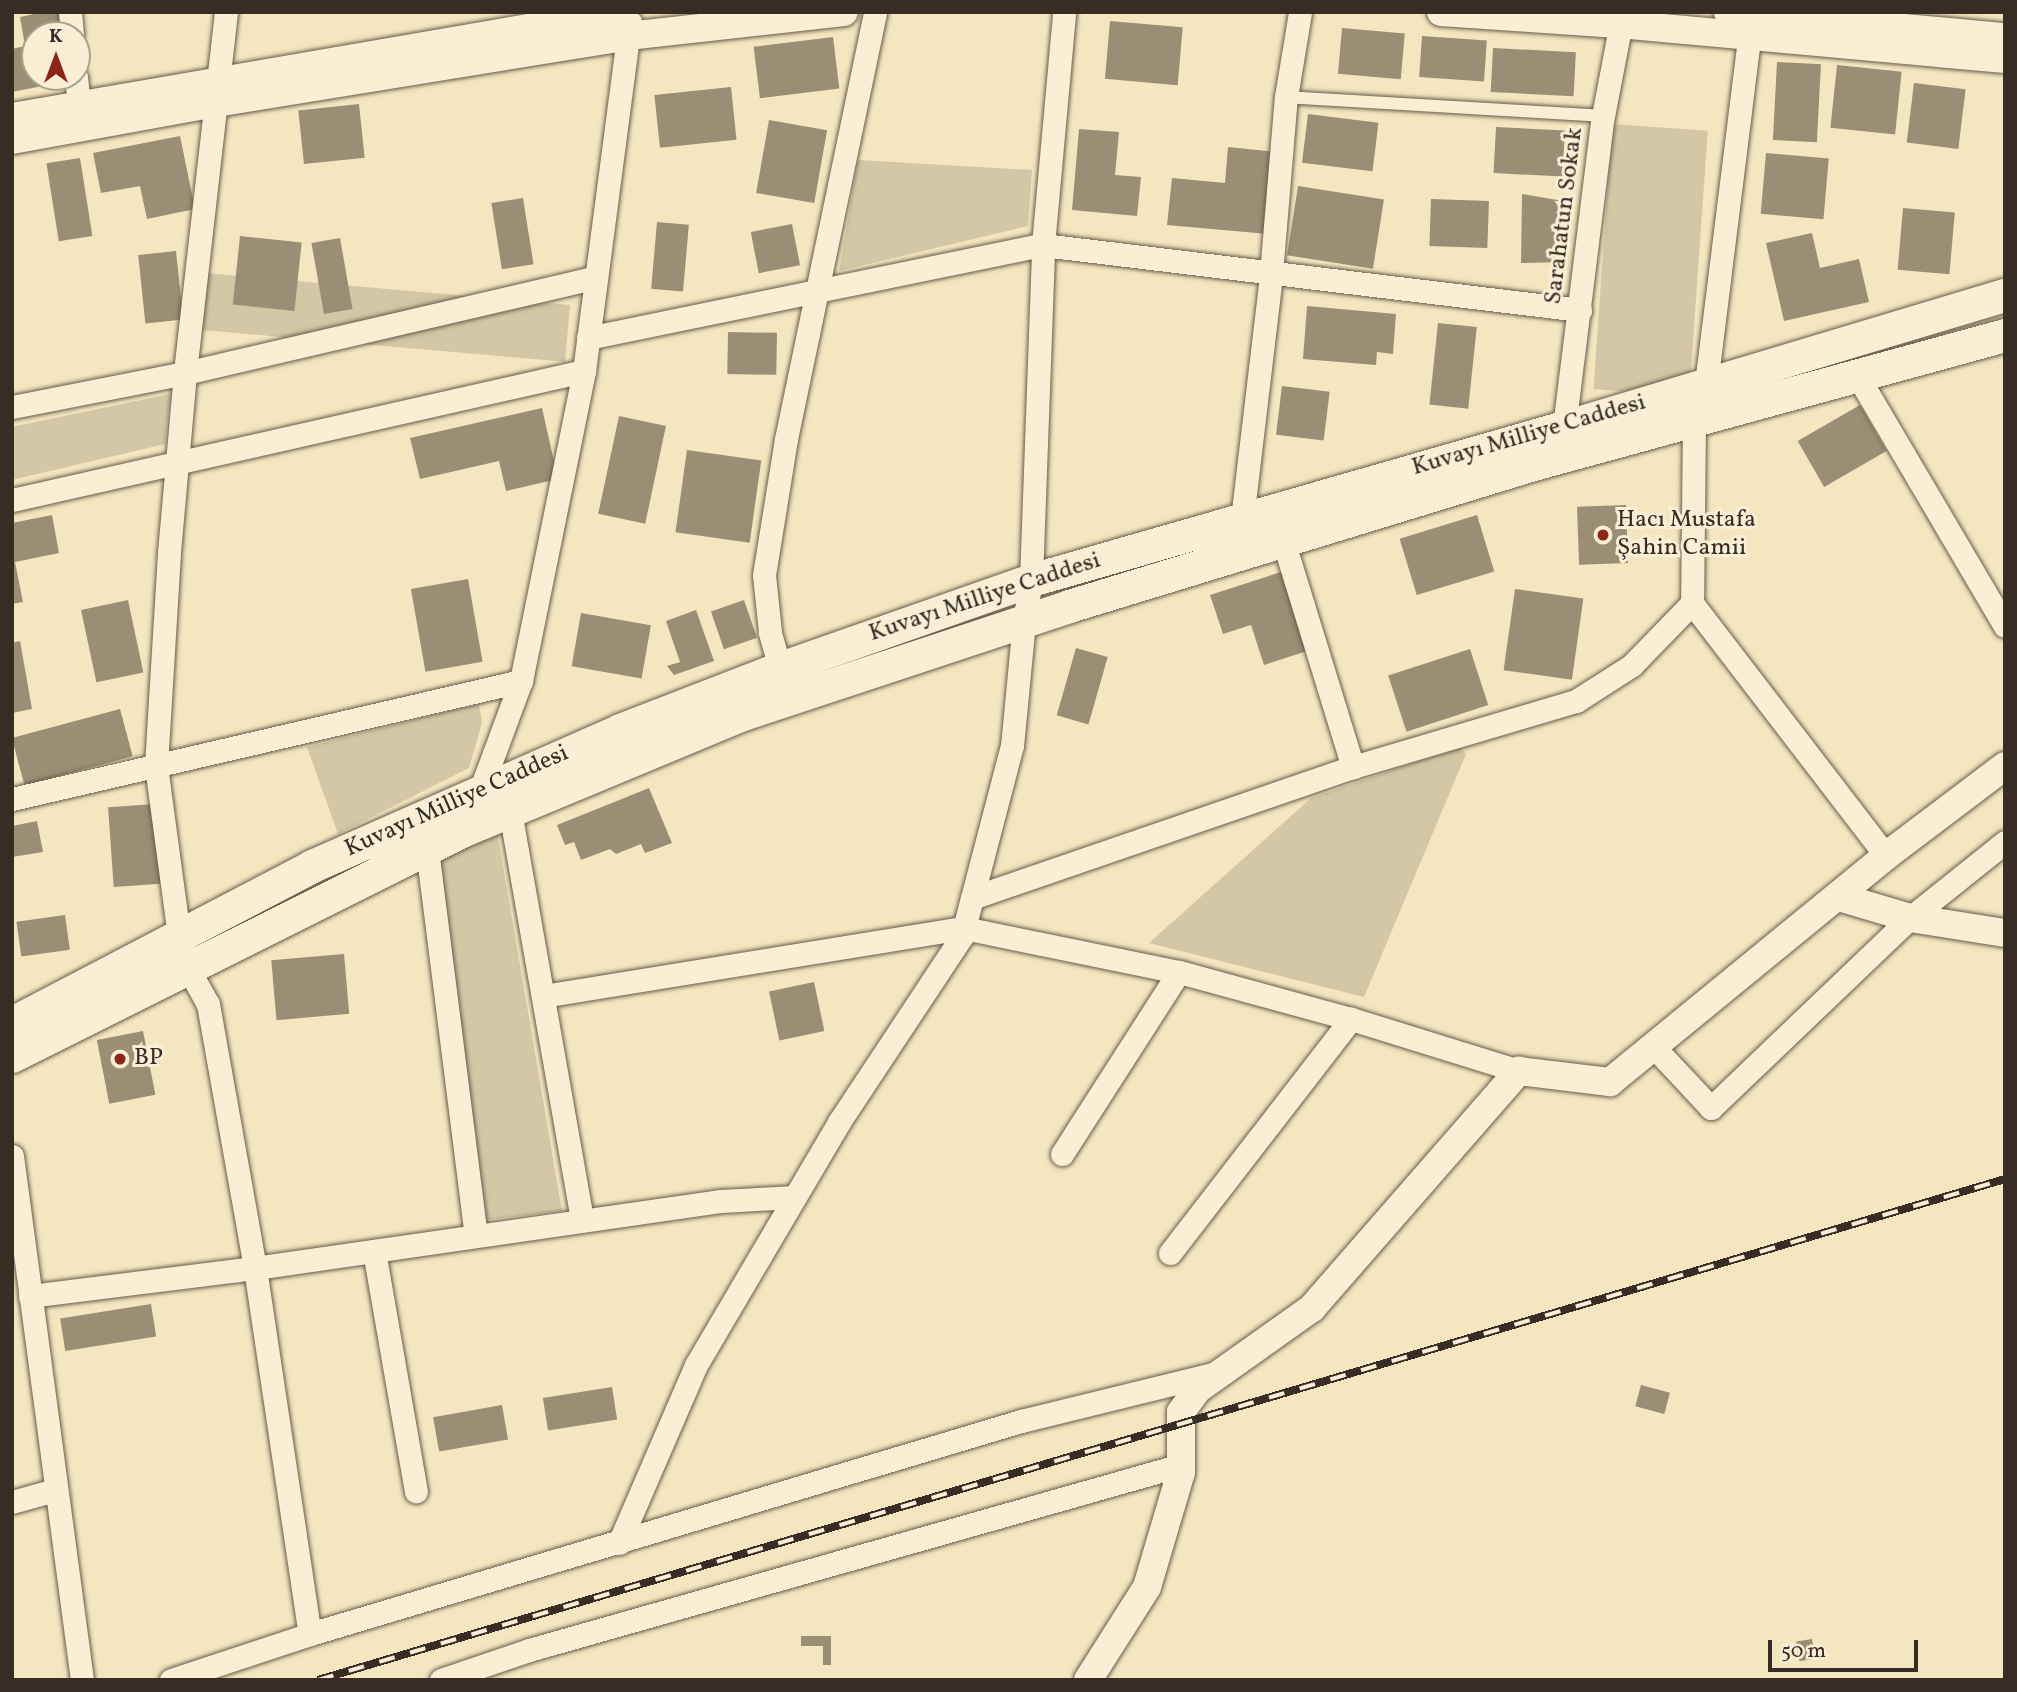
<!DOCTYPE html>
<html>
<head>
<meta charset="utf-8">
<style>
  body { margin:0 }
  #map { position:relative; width:2017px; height:1692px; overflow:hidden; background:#f4e7bf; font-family:Vollkorn,serif }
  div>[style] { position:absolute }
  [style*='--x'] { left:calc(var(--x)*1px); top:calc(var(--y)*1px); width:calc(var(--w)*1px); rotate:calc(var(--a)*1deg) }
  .green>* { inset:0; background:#d4c7a5; transform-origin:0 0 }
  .building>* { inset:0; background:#9a8e75; transform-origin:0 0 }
  .roads { filter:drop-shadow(0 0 2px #675c4b) drop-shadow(0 0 2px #675c4b) }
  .service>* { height:12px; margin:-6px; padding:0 6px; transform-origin:6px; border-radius:6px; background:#f8efd5 }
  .minor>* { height:23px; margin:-11.5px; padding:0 11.5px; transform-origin:11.5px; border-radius:11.5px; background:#f8efd5 }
  .tertiary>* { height:28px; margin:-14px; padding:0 14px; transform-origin:14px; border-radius:14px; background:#f8efd5 }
  .secondary>* { height:33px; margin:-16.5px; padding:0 16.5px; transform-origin:16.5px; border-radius:16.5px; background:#f8efd5 }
  .rail>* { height:8px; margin-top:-4px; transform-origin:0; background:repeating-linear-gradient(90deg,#f8efd5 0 16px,#382d24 0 32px); box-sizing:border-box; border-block:2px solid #382d24 }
  .dots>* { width:19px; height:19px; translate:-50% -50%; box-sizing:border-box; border:4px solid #f8efd5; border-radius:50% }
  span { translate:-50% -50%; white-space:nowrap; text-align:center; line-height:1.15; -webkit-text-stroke:6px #f8efd5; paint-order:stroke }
  .street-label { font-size:24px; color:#382d24 }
  .poi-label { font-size:24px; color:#382d24 }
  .left { translate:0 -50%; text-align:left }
  .frame { position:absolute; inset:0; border:14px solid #382d24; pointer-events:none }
  .north { position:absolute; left:21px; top:21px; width:70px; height:70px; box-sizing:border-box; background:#f8efd5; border:2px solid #aba18e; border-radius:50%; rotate:0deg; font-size:19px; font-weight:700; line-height:28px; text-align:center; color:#382d24 }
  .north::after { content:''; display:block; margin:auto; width:24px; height:32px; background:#8f2418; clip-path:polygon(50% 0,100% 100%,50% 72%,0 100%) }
  .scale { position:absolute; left:1768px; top:1640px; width:150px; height:32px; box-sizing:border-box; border:4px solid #382d24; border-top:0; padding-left:9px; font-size:21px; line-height:24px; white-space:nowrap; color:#382d24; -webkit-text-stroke:5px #f8efd5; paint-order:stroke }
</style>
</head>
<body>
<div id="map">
  <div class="green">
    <div style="left:1612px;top:124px;width:96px;height:266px;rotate:4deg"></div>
    <div style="clip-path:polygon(858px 160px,1032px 170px,1028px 226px,839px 271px)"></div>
    <div style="left:570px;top:305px;width:57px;height:364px;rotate:95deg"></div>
    <div style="clip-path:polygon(170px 394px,165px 444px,12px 480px,12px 427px)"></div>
    <div style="clip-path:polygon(479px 704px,482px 723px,469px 768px,338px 834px,307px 747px)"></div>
    <div style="clip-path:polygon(1460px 747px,1466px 754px,1364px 997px,1149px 943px,1311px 798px)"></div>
    <div style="clip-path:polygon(497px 831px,562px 1211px,485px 1220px,438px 854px)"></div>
  </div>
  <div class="building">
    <div style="clip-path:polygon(43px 12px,60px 12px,65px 35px,35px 35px,35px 77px,73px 77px,73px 80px,12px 92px,12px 49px,25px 46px,20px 17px)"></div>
    <div style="left:1110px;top:21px;width:73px;height:58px;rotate:5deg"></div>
    <div style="left:1342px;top:28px;width:63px;height:46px;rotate:5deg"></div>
    <div style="left:1422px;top:36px;width:65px;height:41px;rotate:4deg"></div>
    <div style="left:833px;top:37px;width:52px;height:80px;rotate:83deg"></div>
    <div style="left:1493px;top:48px;width:83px;height:44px;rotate:3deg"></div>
    <div style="left:1777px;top:62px;width:44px;height:78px;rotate:3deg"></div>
    <div style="left:1837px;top:65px;width:65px;height:63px;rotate:6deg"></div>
    <div style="left:1914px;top:83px;width:52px;height:60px;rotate:7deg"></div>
    <div style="left:731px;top:87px;width:53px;height:77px;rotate:84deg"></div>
    <div style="left:359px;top:104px;width:54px;height:61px;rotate:84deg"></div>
    <div style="left:1308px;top:114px;width:71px;height:49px;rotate:7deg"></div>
    <div style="left:769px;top:120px;width:59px;height:74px;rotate:10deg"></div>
    <div style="left:1496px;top:127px;width:69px;height:46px;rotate:3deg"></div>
    <div style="clip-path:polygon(1079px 129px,1119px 132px,1115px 175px,1141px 177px,1137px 216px,1072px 210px)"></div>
    <div style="clip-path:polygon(180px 136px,195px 209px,147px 219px,140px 186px,101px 193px,93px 153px)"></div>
    <div style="clip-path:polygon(1228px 147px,1276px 152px,1268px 234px,1167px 225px,1172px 178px,1225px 183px)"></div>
    <div style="left:1766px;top:153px;width:63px;height:61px;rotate:5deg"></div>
    <div style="left:80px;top:158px;width:79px;height:34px;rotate:81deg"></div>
    <div style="left:1298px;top:186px;width:87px;height:70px;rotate:9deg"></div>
    <div style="clip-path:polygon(1522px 194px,1569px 202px,1561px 262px,1521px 263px)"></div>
    <div style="left:523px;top:198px;width:67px;height:32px;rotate:81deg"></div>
    <div style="left:1431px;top:199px;width:58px;height:47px;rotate:2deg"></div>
    <div style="left:1903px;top:208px;width:52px;height:62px;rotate:5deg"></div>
    <div style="left:657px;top:222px;width:32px;height:67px;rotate:5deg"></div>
    <div style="left:792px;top:224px;width:42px;height:42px;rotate:79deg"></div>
    <div style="clip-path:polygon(1812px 233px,1820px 268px,1859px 259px,1869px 302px,1784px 321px,1766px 243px)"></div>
    <div style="left:240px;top:236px;width:62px;height:69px;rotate:6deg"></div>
    <div style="left:340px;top:238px;width:72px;height:29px;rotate:80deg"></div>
    <div style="left:176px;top:251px;width:69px;height:38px;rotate:84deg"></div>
    <div style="clip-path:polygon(1307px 306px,1396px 314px,1393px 354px,1377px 352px,1376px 365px,1303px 359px)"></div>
    <div style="left:1438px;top:323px;width:39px;height:82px;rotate:6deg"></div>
    <div style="left:728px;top:332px;width:49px;height:42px;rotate:1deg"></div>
    <div style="left:1282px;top:386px;width:48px;height:49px;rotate:7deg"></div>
    <div style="left:1860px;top:405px;width:53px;height:72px;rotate:60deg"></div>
    <div style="clip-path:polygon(542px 408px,558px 479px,506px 491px,499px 461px,420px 479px,410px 438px)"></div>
    <div style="left:619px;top:416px;width:48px;height:100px;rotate:12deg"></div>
    <div style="left:687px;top:450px;width:75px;height:83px;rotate:8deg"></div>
    <div style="left:1626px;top:505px;width:58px;height:49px;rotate:88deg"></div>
    <div style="clip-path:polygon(52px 515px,59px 553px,15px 562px,23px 602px,12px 604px,12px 523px)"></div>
    <div style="left:1477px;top:515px;width:59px;height:81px;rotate:73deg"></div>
    <div style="clip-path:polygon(1284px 571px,1310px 650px,1264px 665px,1251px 625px,1223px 634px,1210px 595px)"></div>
    <div style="left:468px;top:579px;width:84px;height:58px;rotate:80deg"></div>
    <div style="left:1515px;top:589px;width:69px;height:82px;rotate:8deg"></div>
    <div style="left:128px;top:600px;width:74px;height:48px;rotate:78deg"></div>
    <div style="left:744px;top:600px;width:40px;height:35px;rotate:71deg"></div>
    <div style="clip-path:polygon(696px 610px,714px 661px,674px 675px,667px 666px,680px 662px,666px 621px)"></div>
    <div style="left:581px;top:613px;width:71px;height:54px;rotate:10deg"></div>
    <div style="clip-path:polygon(20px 641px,32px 709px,12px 713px,12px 643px)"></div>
    <div style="left:1076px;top:648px;width:33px;height:70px;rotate:16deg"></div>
    <div style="left:1470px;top:649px;width:59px;height:86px;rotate:72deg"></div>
    <div style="left:120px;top:709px;width:49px;height:112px;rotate:75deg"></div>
    <div style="clip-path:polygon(649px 788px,672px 843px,645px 853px,641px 844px,616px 854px,610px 849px,581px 860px,574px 842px,565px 845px,557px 825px)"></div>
    <div style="left:155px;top:804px;width:80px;height:47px;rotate:86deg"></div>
    <div style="clip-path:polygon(37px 821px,43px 852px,12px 857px,12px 826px)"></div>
    <div style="left:65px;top:915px;width:35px;height:49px;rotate:82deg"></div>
    <div style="left:344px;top:954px;width:60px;height:73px;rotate:85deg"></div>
    <div style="left:814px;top:982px;width:50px;height:46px;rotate:78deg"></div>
    <div style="left:143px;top:1031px;width:65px;height:47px;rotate:79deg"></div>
    <div style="left:151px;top:1304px;width:33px;height:92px;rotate:81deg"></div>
    <div style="left:1641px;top:1385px;width:30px;height:22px;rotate:15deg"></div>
    <div style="left:612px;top:1387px;width:33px;height:70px;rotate:81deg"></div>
    <div style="left:502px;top:1405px;width:35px;height:70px;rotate:80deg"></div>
    <div style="clip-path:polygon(801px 1636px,831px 1636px,831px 1665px,823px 1665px,823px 1646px,801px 1646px)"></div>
    <div style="left:1812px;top:1639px;width:20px;height:16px;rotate:81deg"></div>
  </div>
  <div class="roads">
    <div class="service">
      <div style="--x:1286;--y:97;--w:318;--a:3.4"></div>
    </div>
    <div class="minor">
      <div style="--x:70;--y:12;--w:23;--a:85"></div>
      <div style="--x:226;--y:12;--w:363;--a:96.5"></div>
      <div style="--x:185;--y:373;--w:181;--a:95.1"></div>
      <div style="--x:169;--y:553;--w:213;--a:93.5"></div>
      <div style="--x:156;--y:766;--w:173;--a:82.3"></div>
      <div style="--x:179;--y:937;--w:34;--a:73"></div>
      <div style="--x:189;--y:970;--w:39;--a:61"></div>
      <div style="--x:208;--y:1004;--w:268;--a:79.9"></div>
      <div style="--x:255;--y:1268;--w:370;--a:81.5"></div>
      <div style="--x:76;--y:77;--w:28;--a:84"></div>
      <div style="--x:588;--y:338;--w:464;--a:-11.6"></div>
      <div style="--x:1043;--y:245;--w:541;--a:6.9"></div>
      <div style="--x:1857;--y:375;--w:291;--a:59.5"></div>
      <div style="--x:1706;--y:384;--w:350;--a:-82.9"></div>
      <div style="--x:12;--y:407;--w:176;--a:-11.1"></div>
      <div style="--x:185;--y:373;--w:420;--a:-13.1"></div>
      <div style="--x:1694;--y:420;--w:183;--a:90.6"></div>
      <div style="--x:1692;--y:603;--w:319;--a:52.5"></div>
      <div style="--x:1564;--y:427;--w:313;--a:-82.9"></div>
      <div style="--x:1603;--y:116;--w:106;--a:-79.1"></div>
      <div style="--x:12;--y:500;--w:586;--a:-12.71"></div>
      <div style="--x:1242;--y:519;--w:247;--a:-83.2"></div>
      <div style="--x:1271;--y:274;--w:178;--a:-85.2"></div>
      <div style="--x:1286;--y:97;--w:86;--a:-80.6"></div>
      <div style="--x:1283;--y:540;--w:238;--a:72.9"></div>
      <div style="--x:780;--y:668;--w:37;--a:-106"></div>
      <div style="--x:770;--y:632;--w:57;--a:-96"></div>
      <div style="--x:764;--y:575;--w:138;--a:-80.8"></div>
      <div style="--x:786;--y:439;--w:436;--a:-78.2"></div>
      <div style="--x:480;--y:791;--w:117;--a:-69.6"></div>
      <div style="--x:521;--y:681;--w:316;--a:-78.5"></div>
      <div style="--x:584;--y:371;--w:352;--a:-82.5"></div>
      <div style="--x:12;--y:799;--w:522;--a:-13.05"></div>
      <div style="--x:510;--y:811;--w:415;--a:80"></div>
      <div style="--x:427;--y:849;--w:390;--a:82.8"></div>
      <div style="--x:972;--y:898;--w:403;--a:-19"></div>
      <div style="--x:1353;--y:767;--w:233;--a:-16.5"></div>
      <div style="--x:1576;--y:701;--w:67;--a:-32.7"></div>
      <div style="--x:1632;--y:665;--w:86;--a:-45.9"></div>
      <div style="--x:543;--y:996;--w:426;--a:-9.2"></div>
      <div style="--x:964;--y:928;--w:219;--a:11.6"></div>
      <div style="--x:1179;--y:972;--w:178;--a:15.3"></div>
      <div style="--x:1351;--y:1019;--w:176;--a:17.2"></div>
      <div style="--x:1653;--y:1046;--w:85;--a:46.9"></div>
      <div style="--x:1711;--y:1108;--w:275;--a:-43.7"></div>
      <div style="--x:1910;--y:918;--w:122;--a:-38.7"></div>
      <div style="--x:1062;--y:1154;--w:216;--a:-57.3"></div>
      <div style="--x:12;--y:1156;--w:529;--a:82.39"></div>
      <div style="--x:374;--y:1251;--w:244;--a:80.1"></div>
      <div style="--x:1170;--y:1253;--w:296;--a:-52.3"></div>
      <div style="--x:30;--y:1296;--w:227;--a:-7.1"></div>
      <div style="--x:255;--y:1268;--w:471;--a:-8.2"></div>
      <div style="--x:721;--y:1201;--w:74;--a:-3.1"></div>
      <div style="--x:12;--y:1502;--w:45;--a:-15.6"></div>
      <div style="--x:619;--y:1543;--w:194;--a:-66.6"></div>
      <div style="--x:696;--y:1365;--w:282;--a:-59.5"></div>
      <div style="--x:839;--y:1122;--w:223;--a:-56.5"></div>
      <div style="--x:962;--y:936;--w:196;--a:-75.3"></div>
      <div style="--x:1012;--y:746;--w:126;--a:-84.5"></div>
      <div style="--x:1024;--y:621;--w:42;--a:-80.3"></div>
      <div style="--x:1031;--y:580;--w:335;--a:-87.9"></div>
      <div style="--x:1043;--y:245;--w:234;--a:-84.8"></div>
      <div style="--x:171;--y:1680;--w:146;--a:-18.3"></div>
      <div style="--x:310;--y:1634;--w:742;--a:-16.68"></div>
      <div style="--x:1021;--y:1421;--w:201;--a:-13.8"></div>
      <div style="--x:441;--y:1680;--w:93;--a:-18.8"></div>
      <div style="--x:529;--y:1650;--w:678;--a:-15.84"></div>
    </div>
    <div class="tertiary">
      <div style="--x:1441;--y:12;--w:178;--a:3.9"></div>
      <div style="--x:1619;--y:24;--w:388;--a:5.2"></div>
      <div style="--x:1728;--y:12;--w:278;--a:5.2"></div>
      <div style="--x:12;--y:117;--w:618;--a:-9.78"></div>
      <div style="--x:12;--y:140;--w:207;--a:-10.3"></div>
      <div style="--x:216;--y:103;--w:417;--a:-9.2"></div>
      <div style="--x:628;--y:36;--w:217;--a:-6.3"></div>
      <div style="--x:1839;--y:897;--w:74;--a:16.5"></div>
      <div style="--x:1910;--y:918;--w:96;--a:9"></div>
      <div style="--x:1088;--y:1680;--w:110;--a:-57.6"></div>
      <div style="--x:1147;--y:1587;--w:120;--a:-73.5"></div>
      <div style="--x:1181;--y:1472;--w:60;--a:-90"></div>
      <div style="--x:1181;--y:1412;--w:29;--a:-54"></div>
      <div style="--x:1198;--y:1389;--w:140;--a:-35.4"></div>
      <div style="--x:1312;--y:1308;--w:315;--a:-48.9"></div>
      <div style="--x:1519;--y:1071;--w:92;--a:6.9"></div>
      <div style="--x:1610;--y:1082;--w:357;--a:-39.3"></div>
      <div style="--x:1886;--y:856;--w:149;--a:-37.1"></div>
    </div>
    <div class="secondary">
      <div style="--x:12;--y:1023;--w:339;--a:-27.6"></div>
      <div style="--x:312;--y:866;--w:337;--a:-23.8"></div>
      <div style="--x:620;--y:730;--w:172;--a:-21.2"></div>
      <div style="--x:780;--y:668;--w:266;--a:-19.3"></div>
      <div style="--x:1031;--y:580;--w:555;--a:-16.02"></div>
      <div style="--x:1564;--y:427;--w:460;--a:-16.7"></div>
      <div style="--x:12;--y:1056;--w:505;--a:-26.57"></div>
      <div style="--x:464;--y:830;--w:302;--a:-22.6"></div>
      <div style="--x:743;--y:714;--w:343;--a:-18.3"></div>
      <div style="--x:1069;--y:606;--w:489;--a:-17"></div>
      <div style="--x:1537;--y:463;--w:485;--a:-15.3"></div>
    </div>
  </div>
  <div class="rail">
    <div style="--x:318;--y:1680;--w:1760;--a:-16.54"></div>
  </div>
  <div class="dots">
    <div style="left:1603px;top:535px;background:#8f2418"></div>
    <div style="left:120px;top:1059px;background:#8f2418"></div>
  </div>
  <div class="street-label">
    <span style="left:1565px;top:216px;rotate:-83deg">Sarahatun Sokak</span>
    <span style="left:1529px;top:436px;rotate:-16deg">Kuvayı Milliye Caddesi</span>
    <span style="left:985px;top:598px;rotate:-18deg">Kuvayı Milliye Caddesi</span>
    <span style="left:457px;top:802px;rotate:-24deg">Kuvayı Milliye Caddesi</span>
  </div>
  <div class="poi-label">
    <span class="left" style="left:1617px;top:535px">Hacı Mustafa<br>Şahin Camii</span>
    <span class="left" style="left:134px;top:1059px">BP</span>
  </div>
  <div class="frame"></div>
  <div class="north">K</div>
  <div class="scale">50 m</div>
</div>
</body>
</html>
